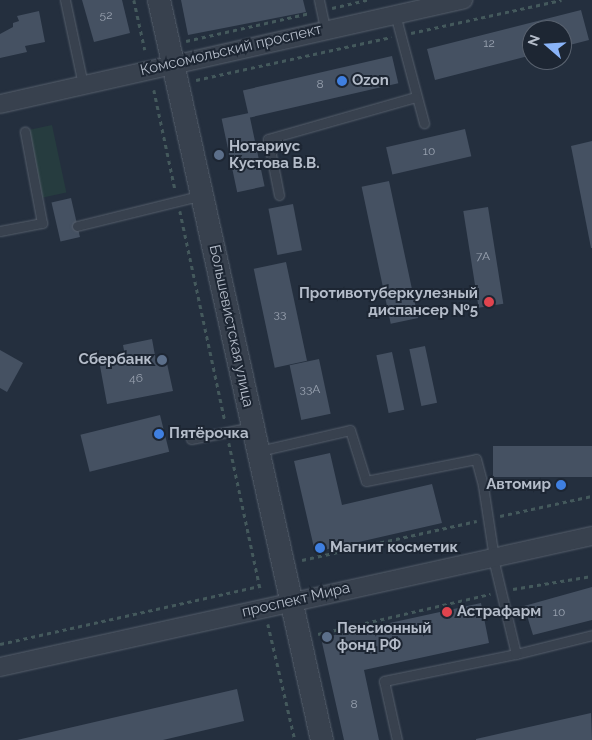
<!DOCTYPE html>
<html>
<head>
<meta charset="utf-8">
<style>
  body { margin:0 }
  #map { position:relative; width:592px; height:740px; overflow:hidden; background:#242f3e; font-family:Raleway,sans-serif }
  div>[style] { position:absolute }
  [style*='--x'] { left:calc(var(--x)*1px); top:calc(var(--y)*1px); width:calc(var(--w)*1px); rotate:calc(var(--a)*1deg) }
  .green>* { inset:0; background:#263c3f; transform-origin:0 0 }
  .building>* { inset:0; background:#455162; transform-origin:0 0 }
  .path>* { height:2.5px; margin-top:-1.25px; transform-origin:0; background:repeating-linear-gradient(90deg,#44595c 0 4px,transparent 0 8px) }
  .roads { filter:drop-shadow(0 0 1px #565f6c) drop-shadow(0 0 1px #565f6c) }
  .service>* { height:9px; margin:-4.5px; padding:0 4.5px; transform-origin:4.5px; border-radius:4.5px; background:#38414e }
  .minor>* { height:18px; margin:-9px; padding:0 9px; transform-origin:9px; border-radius:9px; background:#38414e }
  .tertiary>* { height:22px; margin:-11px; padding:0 11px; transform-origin:11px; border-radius:11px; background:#38414e }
  .dots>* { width:14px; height:14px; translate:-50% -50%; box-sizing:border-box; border:2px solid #1d2633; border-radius:50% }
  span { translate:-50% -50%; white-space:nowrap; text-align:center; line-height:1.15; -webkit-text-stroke:4px #1d2633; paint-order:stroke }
  .number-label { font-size:12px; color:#98a1af }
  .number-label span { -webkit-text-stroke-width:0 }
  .street-label { font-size:15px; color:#b4bcc9 }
  .poi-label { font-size:15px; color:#b4bcc9; font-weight:700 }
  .left { translate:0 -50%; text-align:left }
  .right { translate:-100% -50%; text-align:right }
  .north { position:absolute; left:522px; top:20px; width:50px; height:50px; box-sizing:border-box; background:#1d2633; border:1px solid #59626f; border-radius:50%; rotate:289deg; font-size:14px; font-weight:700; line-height:20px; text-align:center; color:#b4bcc9 }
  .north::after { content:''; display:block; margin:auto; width:18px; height:22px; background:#8ab4f8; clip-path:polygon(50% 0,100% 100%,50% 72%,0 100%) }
</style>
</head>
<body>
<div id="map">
  <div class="green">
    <div style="left:52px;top:125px;width:69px;height:25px;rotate:78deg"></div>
  </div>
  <div class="building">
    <div style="clip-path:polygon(82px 0,122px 0,130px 33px,94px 42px)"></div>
    <div style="clip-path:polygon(181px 0,303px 0,306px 12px,188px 35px)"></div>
    <div style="clip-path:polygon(581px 10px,589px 40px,562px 47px,562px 30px,532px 30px,532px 55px,435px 80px,427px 49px)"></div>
    <div style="clip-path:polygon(39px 11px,45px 42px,25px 46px,27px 52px,0 58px,0 34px,13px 27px,13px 23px,19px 21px,17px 16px)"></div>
    <div style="left:392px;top:56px;width:28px;height:153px;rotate:77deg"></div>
    <div style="left:249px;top:113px;width:75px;height:28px;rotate:78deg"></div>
    <div style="left:465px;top:129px;width:28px;height:81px;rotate:77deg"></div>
    <div style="clip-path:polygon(592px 141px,592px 248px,591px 248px,571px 146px)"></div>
    <div style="left:389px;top:181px;width:140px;height:28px;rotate:78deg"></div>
    <div style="left:71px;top:198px;width:40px;height:20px;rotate:77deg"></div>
    <div style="left:293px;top:204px;width:47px;height:25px;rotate:79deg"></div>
    <div style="left:488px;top:207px;width:98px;height:25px;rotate:81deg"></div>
    <div style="left:286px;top:262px;width:101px;height:33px;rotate:78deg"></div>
    <div style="clip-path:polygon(152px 339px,156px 361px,166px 359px,173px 391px,107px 404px,100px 366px,126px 361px,123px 345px)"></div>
    <div style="left:425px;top:346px;width:58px;height:16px;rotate:78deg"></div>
    <div style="clip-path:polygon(0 350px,23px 363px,7px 392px,0 388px)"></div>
    <div style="left:392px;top:352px;width:59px;height:16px;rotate:78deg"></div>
    <div style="left:319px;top:359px;width:56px;height:30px;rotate:78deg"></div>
    <div style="left:160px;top:415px;width:38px;height:82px;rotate:76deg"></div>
    <div style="left:592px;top:446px;width:31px;height:99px;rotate:90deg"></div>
    <div style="clip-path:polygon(330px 453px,342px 505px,432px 484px,442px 523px,315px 552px,294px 461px)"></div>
    <div style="clip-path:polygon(592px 587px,592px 620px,533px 635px,524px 606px)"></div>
    <div style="clip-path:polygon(481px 603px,489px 643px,364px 670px,379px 740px,344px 740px,321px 638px)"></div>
    <div style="clip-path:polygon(237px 689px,244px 721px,163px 740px,17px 740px)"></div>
    <div style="clip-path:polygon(591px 713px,592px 740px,476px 740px,476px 739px)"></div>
  </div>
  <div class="path">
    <div style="--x:134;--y:0;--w:51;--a:77.6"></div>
    <div style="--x:332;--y:8;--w:36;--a:-13"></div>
    <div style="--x:411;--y:33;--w:154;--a:-12.4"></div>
    <div style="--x:186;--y:41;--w:127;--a:-12.7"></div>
    <div style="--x:196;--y:80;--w:200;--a:-12.4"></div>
    <div style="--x:154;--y:90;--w:101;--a:78"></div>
    <div style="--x:180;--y:211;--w:215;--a:77.9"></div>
    <div style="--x:229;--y:443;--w:152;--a:77.9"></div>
    <div style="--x:500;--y:516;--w:94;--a:-12.3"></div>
    <div style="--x:302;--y:560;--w:179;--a:-12.6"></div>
    <div style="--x:513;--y:589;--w:80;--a:-9.3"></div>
    <div style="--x:268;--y:624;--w:119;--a:76.9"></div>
    <div style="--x:318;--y:634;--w:177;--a:-13.1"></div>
    <div style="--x:0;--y:644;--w:266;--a:-12.6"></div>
  </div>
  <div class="roads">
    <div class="service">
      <div style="--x:65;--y:0;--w:87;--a:78"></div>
      <div style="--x:319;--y:0;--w:30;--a:78"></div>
      <div style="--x:395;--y:14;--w:113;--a:75.1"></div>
      <div style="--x:279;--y:195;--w:57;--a:-101.1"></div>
      <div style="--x:268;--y:139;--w:153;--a:-15.9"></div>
      <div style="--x:77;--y:226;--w:129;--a:-13.9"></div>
      <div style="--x:0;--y:231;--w:43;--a:-10.8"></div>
      <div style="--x:42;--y:223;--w:93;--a:-100.6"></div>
      <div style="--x:191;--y:439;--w:63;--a:-11"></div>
      <div style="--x:259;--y:451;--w:93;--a:-13"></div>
      <div style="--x:350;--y:430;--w:53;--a:72.6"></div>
      <div style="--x:366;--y:481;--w:112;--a:-11.3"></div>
      <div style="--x:476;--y:459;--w:28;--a:75"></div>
      <div style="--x:483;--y:486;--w:73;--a:81.3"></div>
      <div style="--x:516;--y:654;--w:78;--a:-14"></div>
      <div style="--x:397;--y:740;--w:60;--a:-102.4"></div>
      <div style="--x:384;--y:681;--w:135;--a:-11.6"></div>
      <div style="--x:516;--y:654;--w:99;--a:-103.5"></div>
    </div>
    <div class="minor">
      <div style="--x:0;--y:104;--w:475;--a:-12.7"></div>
      <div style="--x:0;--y:667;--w:606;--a:-12.48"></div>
    </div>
    <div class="tertiary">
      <div style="--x:159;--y:0;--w:758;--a:77.58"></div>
    </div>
  </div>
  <div class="dots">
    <div style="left:342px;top:81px;background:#3f7fe0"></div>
    <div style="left:219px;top:155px;background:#5c6f8a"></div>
    <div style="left:489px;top:302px;background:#e0444e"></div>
    <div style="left:162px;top:360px;background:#5c6f8a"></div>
    <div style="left:159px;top:434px;background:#3f7fe0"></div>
    <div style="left:561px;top:485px;background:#3f7fe0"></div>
    <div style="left:320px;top:548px;background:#3f7fe0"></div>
    <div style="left:447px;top:612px;background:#e0444e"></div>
    <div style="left:327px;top:637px;background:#5c6f8a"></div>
  </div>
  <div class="number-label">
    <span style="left:106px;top:16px">52</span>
    <span style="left:489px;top:44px">12</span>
    <span style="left:320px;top:85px">8</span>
    <span style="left:429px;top:152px">10</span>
    <span style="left:483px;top:257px">7А</span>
    <span style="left:280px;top:315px">33</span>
    <span style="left:136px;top:379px">46</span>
    <span style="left:310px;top:390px">33А</span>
    <span style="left:559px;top:613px">10</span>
    <span style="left:354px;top:705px">8</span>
  </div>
  <div class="street-label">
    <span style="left:231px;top:50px;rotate:-13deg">Комсомольский проспект</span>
    <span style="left:231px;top:326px;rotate:78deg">Большевистская улица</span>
    <span style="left:296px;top:600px;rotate:-13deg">проспект Мира</span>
  </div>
  <div class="poi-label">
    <span class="left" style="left:352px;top:81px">Ozon</span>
    <span class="left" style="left:229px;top:155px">Нотариус<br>Кустова В.В.</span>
    <span class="right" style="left:478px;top:302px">Противотуберкулезный<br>диспансер №5</span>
    <span class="right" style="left:152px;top:360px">Сбербанк</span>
    <span class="left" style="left:169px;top:434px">Пятёрочка</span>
    <span class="right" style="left:551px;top:485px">Автомир</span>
    <span class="left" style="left:330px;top:548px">Магнит косметик</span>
    <span class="left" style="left:457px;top:612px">Астрафарм</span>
    <span class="left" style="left:337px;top:637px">Пенсионный<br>фонд РФ</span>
  </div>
  <div class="north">N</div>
</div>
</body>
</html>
